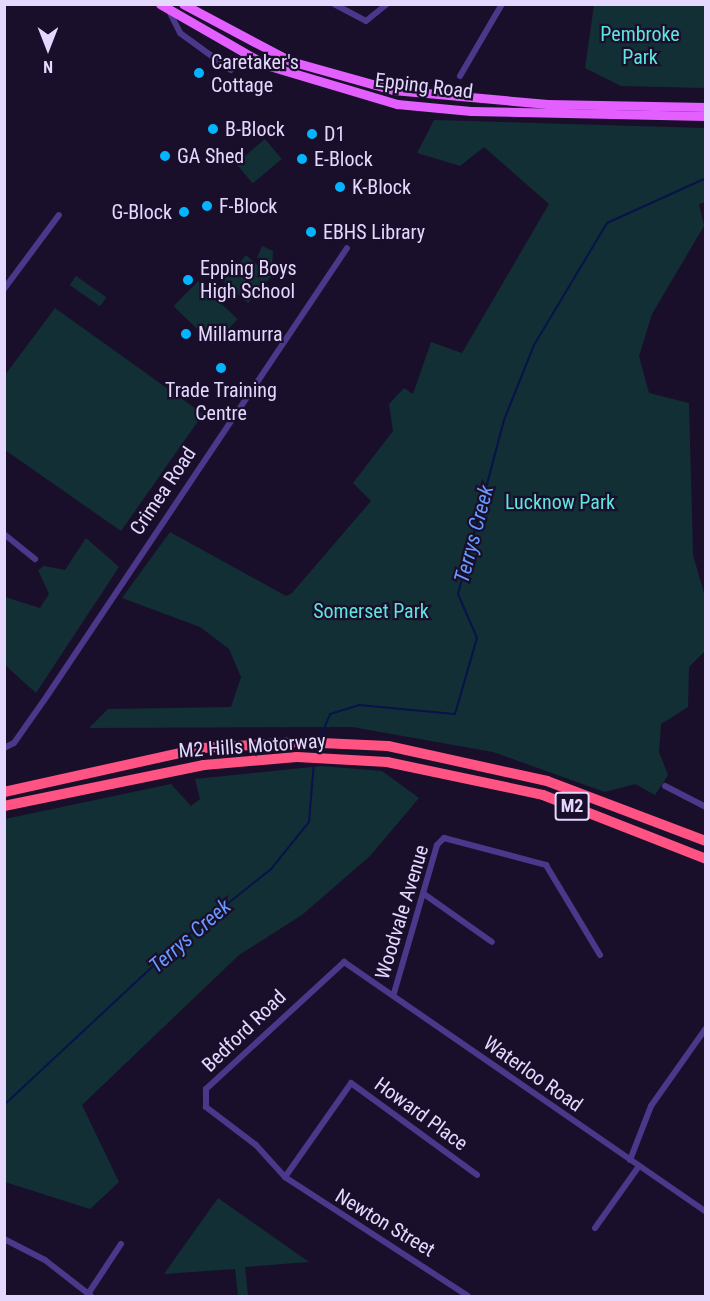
<!DOCTYPE html>
<html>
<head>
<meta charset="utf-8">
<style>
  body { margin:0 }
  #map { position:relative; width:710px; height:1301px; overflow:hidden; background:#190f2a; font-family:"Roboto Condensed",sans-serif }
  div>[style] { position:absolute }
  [style*='--x'] { left:calc(var(--x)*1px); top:calc(var(--y)*1px); width:calc(var(--w)*1px); rotate:calc(var(--a)*1deg) }
  .green>* { inset:0; background:#122f35; transform-origin:0 0 }
  .stream>* { height:2px; margin:-1px; padding:0 1px; transform-origin:1px; border-radius:1px; background:#08134a }
  .minor>* { height:6px; margin:-3px; padding:0 3px; transform-origin:3px; border-radius:3px; background:#4c388b }
  .primary>* { height:9px; margin:-4.5px; padding:0 4.5px; transform-origin:4.5px; border-radius:4.5px; background:#e35fff }
  .motorway>* { height:10px; margin:-5px; padding:0 5px; transform-origin:5px; border-radius:5px; background:#ff5383 }
  .dots>* { width:16px; height:16px; translate:-50% -50%; box-sizing:border-box; border:3px solid #190f2a; border-radius:50% }
  span { translate:-50% -50%; white-space:nowrap; text-align:center; line-height:1.15; -webkit-text-stroke:4.5px #190f2a; paint-order:stroke }
  .shield-label span { padding:2px 4px; background:#190f2a; border:2px solid; border-radius:4px; -webkit-text-stroke-width:0 }
  .shield-label { font-size:18px; color:#e4d8ff; font-weight:700 }
  .park-label { font-size:20px; color:#5de6df }
  .poi-label { font-size:20px; color:#e4d8ff }
  .left { translate:0 -50%; text-align:left }
  .right { translate:-100% -50%; text-align:right }
  .street-label { font-size:20px; color:#e4d8ff }
  .water-label { font-size:21px; color:#669aff; font-style:italic }
  .frame { position:absolute; inset:0; border:6px solid #e4d8ff; pointer-events:none }
  .north { position:absolute; left:18px; top:18px; width:60px; height:60px; -webkit-text-stroke:4px #190f2a; paint-order:stroke; rotate:180deg; font-size:16px; font-weight:700; line-height:24px; text-align:center; color:#e4d8ff }
  .north::after { content:''; display:block; margin:auto; width:21px; height:27px; background:#e4d8ff; clip-path:polygon(50% 0,100% 100%,50% 72%,0 100%) }
</style>
</head>
<body>
<div id="map">
  <div class="green">
    <div style="clip-path:polygon(594px 5px,705px 5px,705px 88px,621px 86px,585px 68px)"></div>
    <div style="clip-path:polygon(434px 120px,705px 128px,705px 202px,699px 204px,704px 226px,652px 314px,639px 356px,649px 393px,689px 403px,693px 555px,706px 600px,705px 651px,689px 667px,688px 707px,661px 724px,659px 752px,668px 775px,655px 795px,635px 784px,605px 792px,493px 752px,352px 727px,89px 728px,108px 709px,231px 707px,241px 677px,229px 649px,200px 627px,122px 598px,170px 532px,286px 596px,292px 593px,371px 501px,353px 483px,393px 431px,389px 404px,404px 388px,413px 394px,431px 342px,462px 353px,549px 204px,484px 147px,460px 166px,417px 153px)"></div>
    <div style="left:265px;top:139px;width:26px;height:38px;rotate:50deg"></div>
    <div style="clip-path:polygon(262px 246px,273px 251px,272px 266px,257px 258px)"></div>
    <div style="left:246px;top:255px;width:33px;height:35px;rotate:41deg"></div>
    <div style="left:76px;top:276px;width:37px;height:11px;rotate:35deg"></div>
    <div style="left:198px;top:281px;width:55px;height:35px;rotate:44deg"></div>
    <div style="clip-path:polygon(55px 308px,203px 414px,121px 531px,5px 450px,5px 375px)"></div>
    <div style="clip-path:polygon(86px 538px,119px 567px,36px 693px,5px 665px,5px 597px,40px 608px,49px 594px,38px 570px,44px 566px,65px 570px)"></div>
    <div style="clip-path:polygon(321px 766px,382px 771px,419px 798px,370px 856px,302px 915px,239px 955px,82px 1105px,119px 1182px,90px 1209px,5px 1182px,5px 819px,171px 784px,191px 806px,200px 799px,195px 779px)"></div>
    <div style="clip-path:polygon(218px 1198px,309px 1262px,245px 1267px,248px 1296px,238px 1296px,235px 1269px,164px 1274px)"></div>
  </div>
  <div class="stream">
    <div style="--x:320;--y:738;--w:26;--a:-67"></div>
    <div style="--x:330;--y:714;--w:30;--a:-17"></div>
    <div style="--x:359;--y:705;--w:96;--a:5.4"></div>
    <div style="--x:455;--y:714;--w:79;--a:-73.9"></div>
    <div style="--x:477;--y:638;--w:48;--a:-113.4"></div>
    <div style="--x:458;--y:594;--w:180;--a:-75.2"></div>
    <div style="--x:504;--y:420;--w:81;--a:-68.2"></div>
    <div style="--x:534;--y:345;--w:142;--a:-59.1"></div>
    <div style="--x:607;--y:223;--w:109;--a:-24.4"></div>
    <div style="--x:4;--y:1105;--w:238;--a:-43"></div>
    <div style="--x:178;--y:943;--w:119;--a:-38.5"></div>
    <div style="--x:271;--y:869;--w:60;--a:-51"></div>
    <div style="--x:309;--y:822;--w:61;--a:-85.3"></div>
  </div>
  <div class="minor">
    <div style="--x:334;--y:4;--w:36;--a:28"></div>
    <div style="--x:366;--y:21;--w:27;--a:-39"></div>
    <div style="--x:170;--y:13;--w:22;--a:63"></div>
    <div style="--x:180;--y:33;--w:63;--a:36"></div>
    <div style="--x:460;--y:76;--w:83;--a:-59.7"></div>
    <div style="--x:4;--y:289;--w:92;--a:-53.4"></div>
    <div style="--x:4;--y:534;--w:40;--a:39"></div>
    <div style="--x:4;--y:748;--w:11;--a:-27"></div>
    <div style="--x:14;--y:743;--w:57;--a:-54.9"></div>
    <div style="--x:47;--y:696;--w:539;--a:-56.19"></div>
    <div style="--x:665;--y:786;--w:46;--a:27.1"></div>
    <div style="--x:424;--y:894;--w:83;--a:35.2"></div>
    <div style="--x:394;--y:993;--w:154;--a:-73.8"></div>
    <div style="--x:437;--y:845;--w:10;--a:-45"></div>
    <div style="--x:444;--y:838;--w:106;--a:14.8"></div>
    <div style="--x:546;--y:865;--w:105;--a:59"></div>
    <div style="--x:630;--y:1160;--w:58;--a:-68.7"></div>
    <div style="--x:651;--y:1106;--w:95;--a:-54.8"></div>
    <div style="--x:285;--y:1177;--w:115;--a:-54.9"></div>
    <div style="--x:351;--y:1083;--w:156;--a:36.1"></div>
    <div style="--x:595;--y:1228;--w:76;--a:-54.6"></div>
    <div style="--x:4;--y:1239;--w:46;--a:27.1"></div>
    <div style="--x:45;--y:1260;--w:58;--a:38"></div>
    <div style="--x:88;--y:1294;--w:60;--a:-56.6"></div>
    <div style="--x:468;--y:1296;--w:218;--a:-147"></div>
    <div style="--x:285;--y:1177;--w:43;--a:-132.2"></div>
    <div style="--x:256;--y:1145;--w:63;--a:-142.8"></div>
    <div style="--x:206;--y:1107;--w:18;--a:-90"></div>
    <div style="--x:206;--y:1089;--w:188;--a:-42.6"></div>
    <div style="--x:344;--y:962;--w:440;--a:34.6"></div>
  </div>
  <div class="primary">
    <div style="--x:160;--y:4;--w:122;--a:29.9"></div>
    <div style="--x:266;--y:65;--w:137;--a:16.6"></div>
    <div style="--x:397;--y:104;--w:74;--a:5.4"></div>
    <div style="--x:471;--y:111;--w:235;--a:1.2"></div>
    <div style="--x:183;--y:4;--w:121;--a:28"></div>
    <div style="--x:290;--y:61;--w:107;--a:15.7"></div>
    <div style="--x:393;--y:90;--w:155;--a:5.2"></div>
    <div style="--x:547;--y:104;--w:159;--a:1.1"></div>
  </div>
  <div class="motorway">
    <div style="--x:4;--y:792;--w:204;--a:-12.5"></div>
    <div style="--x:203;--y:748;--w:96;--a:-3.6"></div>
    <div style="--x:299;--y:742;--w:89;--a:2.6"></div>
    <div style="--x:388;--y:746;--w:163;--a:12.4"></div>
    <div style="--x:547;--y:781;--w:170;--a:20.7"></div>
    <div style="--x:4;--y:806;--w:204;--a:-11.6"></div>
    <div style="--x:204;--y:765;--w:93;--a:-4.9"></div>
    <div style="--x:297;--y:757;--w:90;--a:3.2"></div>
    <div style="--x:387;--y:762;--w:159;--a:11.9"></div>
    <div style="--x:543;--y:795;--w:175;--a:21.4"></div>
  </div>
  <div class="dots">
    <div style="left:199px;top:73px;background:#04b4ff"></div>
    <div style="left:213px;top:129px;background:#04b4ff"></div>
    <div style="left:312px;top:134px;background:#04b4ff"></div>
    <div style="left:165px;top:156px;background:#04b4ff"></div>
    <div style="left:302px;top:159px;background:#04b4ff"></div>
    <div style="left:340px;top:187px;background:#04b4ff"></div>
    <div style="left:207px;top:206px;background:#04b4ff"></div>
    <div style="left:184px;top:212px;background:#04b4ff"></div>
    <div style="left:311px;top:232px;background:#04b4ff"></div>
    <div style="left:188px;top:280px;background:#04b4ff"></div>
    <div style="left:186px;top:334px;background:#04b4ff"></div>
    <div style="left:221px;top:368px;background:#04b4ff"></div>
  </div>
  <div class="shield-label">
    <span style="left:572px;top:806px">M2</span>
  </div>
  <div class="park-label">
    <span style="left:640px;top:46px">Pembroke<br>Park</span>
    <span style="left:560px;top:502px">Lucknow Park</span>
    <span style="left:371px;top:611px">Somerset Park</span>
  </div>
  <div class="poi-label">
    <span class="left" style="left:211px;top:74px">Caretaker's<br>Cottage</span>
    <span class="left" style="left:225px;top:129px">B-Block</span>
    <span class="left" style="left:324px;top:134px">D1</span>
    <span class="left" style="left:177px;top:156px">GA Shed</span>
    <span class="left" style="left:314px;top:159px">E-Block</span>
    <span class="left" style="left:352px;top:187px">K-Block</span>
    <span class="left" style="left:219px;top:206px">F-Block</span>
    <span class="right" style="left:172px;top:212px">G-Block</span>
    <span class="left" style="left:323px;top:232px">EBHS Library</span>
    <span class="left" style="left:200px;top:280px">Epping Boys<br>High School</span>
    <span class="left" style="left:198px;top:334px">Millamurra</span>
    <span style="left:221px;top:402px">Trade Training<br>Centre</span>
  </div>
  <div class="street-label">
    <span style="left:424px;top:86px;rotate:7deg">Epping Road</span>
    <span style="left:163px;top:491px;rotate:-56deg">Crimea Road</span>
    <span style="left:252px;top:746px;rotate:-4deg">M2 Hills Motorway</span>
    <span style="left:402px;top:912px;rotate:-73deg">Woodvale Avenue</span>
    <span style="left:244px;top:1031px;rotate:-44deg">Bedford Road</span>
    <span style="left:533px;top:1074px;rotate:35deg">Waterloo Road</span>
    <span style="left:421px;top:1114px;rotate:36deg">Howard Place</span>
    <span style="left:385px;top:1223px;rotate:31deg">Newton Street</span>
  </div>
  <div class="water-label">
    <span style="left:474px;top:534px;rotate:-75deg">Terrys Creek</span>
    <span style="left:190px;top:936px;rotate:-41deg">Terrys Creek</span>
  </div>
  <div class="frame"></div>
  <div class="north">N</div>
</div>
</body>
</html>
